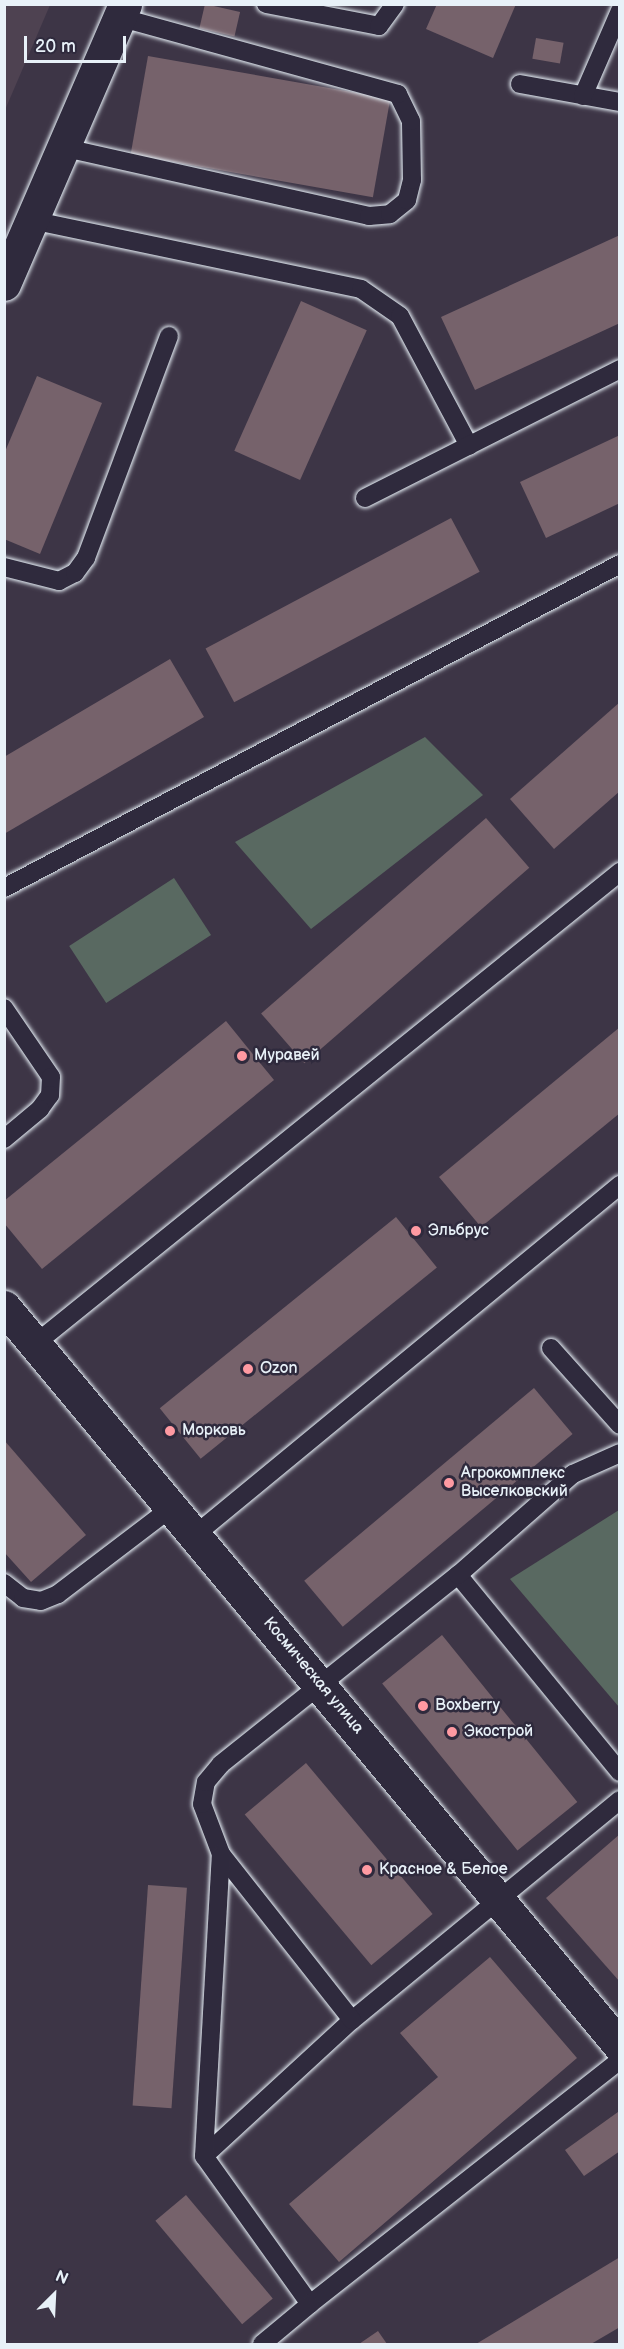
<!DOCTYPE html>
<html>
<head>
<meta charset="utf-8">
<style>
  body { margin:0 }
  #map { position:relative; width:624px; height:2349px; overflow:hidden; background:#3d3546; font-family:"Balsamiq Sans",sans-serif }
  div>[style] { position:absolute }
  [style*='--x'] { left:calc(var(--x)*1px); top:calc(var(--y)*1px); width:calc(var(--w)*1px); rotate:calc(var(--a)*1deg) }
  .built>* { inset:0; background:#4e4251 }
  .green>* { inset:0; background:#596961; transform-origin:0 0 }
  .building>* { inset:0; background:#76626b; transform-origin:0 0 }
  .roads { filter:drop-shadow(0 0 2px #e8f1f8) drop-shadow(0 0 2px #e8f1f8) }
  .service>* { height:18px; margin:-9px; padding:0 9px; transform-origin:9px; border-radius:9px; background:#2f2a3d }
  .minor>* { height:33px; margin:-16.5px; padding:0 16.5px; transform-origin:16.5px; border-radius:16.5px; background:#2f2a3d }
  .dots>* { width:16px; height:16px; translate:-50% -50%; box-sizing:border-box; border:3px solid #2f2a3d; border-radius:50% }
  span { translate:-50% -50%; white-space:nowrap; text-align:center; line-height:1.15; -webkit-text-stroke:5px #2f2a3d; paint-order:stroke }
  .poi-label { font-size:16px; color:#e8f1f8 }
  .left { translate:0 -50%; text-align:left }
  .street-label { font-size:16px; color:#e8f1f8 }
  .frame { position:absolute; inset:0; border:6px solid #e8f1f8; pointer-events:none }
  .north { position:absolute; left:24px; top:2265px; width:60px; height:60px; -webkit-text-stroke:4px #2f2a3d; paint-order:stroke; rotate:24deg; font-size:16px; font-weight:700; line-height:24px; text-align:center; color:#e8f1f8 }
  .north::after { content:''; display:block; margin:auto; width:21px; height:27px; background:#e8f1f8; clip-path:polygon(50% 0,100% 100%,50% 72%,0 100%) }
  .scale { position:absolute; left:24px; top:36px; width:102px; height:27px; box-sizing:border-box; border:3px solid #e8f1f8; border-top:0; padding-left:8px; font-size:18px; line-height:21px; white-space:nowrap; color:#e8f1f8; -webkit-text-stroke:4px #2f2a3d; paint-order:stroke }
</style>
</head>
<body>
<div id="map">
  <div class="built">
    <div style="clip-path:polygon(5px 4px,50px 5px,5px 110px,4px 5px)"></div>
  </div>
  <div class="green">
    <div style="clip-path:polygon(425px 737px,483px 795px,311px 929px,235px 842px)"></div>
    <div style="left:174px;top:878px;width:68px;height:125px;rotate:57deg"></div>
    <div style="clip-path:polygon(619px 1510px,619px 1707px,510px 1579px)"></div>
  </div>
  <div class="building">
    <div style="left:205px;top:4px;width:36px;height:25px;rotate:13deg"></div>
    <div style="clip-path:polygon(437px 4px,516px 4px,493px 58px,426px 29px)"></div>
    <div style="left:536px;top:38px;width:28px;height:21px;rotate:10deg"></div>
    <div style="left:148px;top:56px;width:246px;height:100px;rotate:10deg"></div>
    <div style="clip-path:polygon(620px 235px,620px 323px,475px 390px,441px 317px)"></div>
    <div style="left:301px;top:301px;width:72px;height:164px;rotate:24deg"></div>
    <div style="clip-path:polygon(37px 376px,102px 403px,40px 554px,4px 539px,4px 454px)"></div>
    <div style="clip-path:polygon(620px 435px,620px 503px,546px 538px,520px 482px)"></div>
    <div style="left:451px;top:518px;width:61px;height:278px;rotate:62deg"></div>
    <div style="clip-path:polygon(170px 659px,204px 717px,4px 834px,4px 757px)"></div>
    <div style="clip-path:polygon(620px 702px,620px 791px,554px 849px,510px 799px)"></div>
    <div style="left:486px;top:818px;width:66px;height:298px;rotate:49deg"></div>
    <div style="clip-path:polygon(226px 1021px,274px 1080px,42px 1269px,4px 1223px,4px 1201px)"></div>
    <div style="clip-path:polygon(620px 1027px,620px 1113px,481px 1227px,439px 1177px)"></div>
    <div style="left:396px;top:1217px;width:65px;height:304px;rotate:51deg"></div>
    <div style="left:534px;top:1388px;width:60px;height:300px;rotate:50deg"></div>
    <div style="clip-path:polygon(4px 1440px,86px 1535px,31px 1582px,4px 1552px)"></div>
    <div style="left:442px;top:1635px;width:215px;height:77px;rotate:51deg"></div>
    <div style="left:306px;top:1763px;width:197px;height:80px;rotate:50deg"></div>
    <div style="clip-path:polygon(620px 1834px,620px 1982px,546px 1898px)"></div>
    <div style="left:148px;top:1885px;width:39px;height:221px;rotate:4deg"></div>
    <div style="clip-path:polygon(490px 1957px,577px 2058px,339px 2262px,289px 2204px,438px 2077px,400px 2033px)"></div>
    <div style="clip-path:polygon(618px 2112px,620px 2151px,584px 2176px,565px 2150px)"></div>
    <div style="left:186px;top:2195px;width:135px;height:40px;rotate:50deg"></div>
    <div style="clip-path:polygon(620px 2257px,620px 2327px,591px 2344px,476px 2344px)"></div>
    <div style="clip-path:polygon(378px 2331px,387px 2344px,359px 2344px)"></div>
  </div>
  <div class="roads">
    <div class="service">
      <div style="--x:266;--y:4;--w:115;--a:11"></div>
      <div style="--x:379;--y:26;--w:27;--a:-54"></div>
      <div style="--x:520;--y:84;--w:102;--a:10.2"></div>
      <div style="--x:583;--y:96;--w:93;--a:-66.5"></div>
      <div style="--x:61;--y:147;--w:316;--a:12.6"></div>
      <div style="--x:369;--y:216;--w:21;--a:-5"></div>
      <div style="--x:390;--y:214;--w:22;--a:-39"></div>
      <div style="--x:407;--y:200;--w:21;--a:-76"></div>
      <div style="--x:412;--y:180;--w:59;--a:-91"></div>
      <div style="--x:411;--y:121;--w:30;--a:-116"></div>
      <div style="--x:398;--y:94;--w:289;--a:-164.6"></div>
      <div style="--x:31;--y:220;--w:337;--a:11.8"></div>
      <div style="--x:361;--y:289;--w:47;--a:34.7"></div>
      <div style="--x:400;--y:316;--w:147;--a:62"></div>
      <div style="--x:365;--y:498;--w:286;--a:-26.8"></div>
      <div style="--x:4;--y:567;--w:57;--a:14.3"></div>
      <div style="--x:59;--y:581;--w:18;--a:-27"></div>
      <div style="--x:75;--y:573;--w:19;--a:-54"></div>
      <div style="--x:86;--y:558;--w:237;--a:-69.5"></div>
      <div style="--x:4;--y:888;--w:696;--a:-27.74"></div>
      <div style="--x:4;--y:1008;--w:83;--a:55.7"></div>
      <div style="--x:51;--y:1077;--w:18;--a:93"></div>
      <div style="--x:50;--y:1095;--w:17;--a:126"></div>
      <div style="--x:40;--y:1109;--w:47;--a:140.2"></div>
      <div style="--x:35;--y:1344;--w:752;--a:-38.9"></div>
      <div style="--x:551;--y:1348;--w:103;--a:48.1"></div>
      <div style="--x:195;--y:1535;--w:551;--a:-39.47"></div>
      <div style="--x:458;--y:1575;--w:255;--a:50.6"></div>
      <div style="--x:4;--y:1583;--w:24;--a:38"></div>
      <div style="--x:23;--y:1598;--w:18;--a:9"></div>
      <div style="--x:41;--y:1601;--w:18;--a:-22"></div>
      <div style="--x:58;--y:1594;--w:143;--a:-37.3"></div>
      <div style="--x:620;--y:1800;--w:347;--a:140.6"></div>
      <div style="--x:352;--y:2020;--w:201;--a:137.4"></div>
      <div style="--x:204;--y:2156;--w:182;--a:54.4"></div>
      <div style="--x:310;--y:2304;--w:395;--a:-38.2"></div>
      <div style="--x:352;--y:2020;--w:211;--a:-128.3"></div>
      <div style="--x:221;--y:1854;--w:53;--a:-110.8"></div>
      <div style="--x:202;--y:1804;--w:22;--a:-80"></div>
      <div style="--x:206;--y:1782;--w:23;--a:-50"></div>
      <div style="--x:221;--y:1764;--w:303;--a:-38.6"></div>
      <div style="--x:458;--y:1575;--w:153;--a:-41.3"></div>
      <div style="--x:573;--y:1474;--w:51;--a:-24.1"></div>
      <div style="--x:204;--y:2156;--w:302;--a:-86.8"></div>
      <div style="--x:262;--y:2344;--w:62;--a:-39.8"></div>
    </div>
    <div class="minor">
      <div style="--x:4;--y:284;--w:305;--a:-66.6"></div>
      <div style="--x:4;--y:1307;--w:962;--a:50.19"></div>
    </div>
  </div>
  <div class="dots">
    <div style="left:242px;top:1056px;background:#ff9aa2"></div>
    <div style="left:416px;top:1231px;background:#ff9aa2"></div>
    <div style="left:248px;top:1369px;background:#ff9aa2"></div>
    <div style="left:170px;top:1431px;background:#ff9aa2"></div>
    <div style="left:449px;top:1483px;background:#ff9aa2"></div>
    <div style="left:423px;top:1706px;background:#ff9aa2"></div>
    <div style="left:452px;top:1732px;background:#ff9aa2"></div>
    <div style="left:367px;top:1870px;background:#ff9aa2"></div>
  </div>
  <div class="poi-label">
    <span class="left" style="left:254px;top:1056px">Муравей</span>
    <span class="left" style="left:428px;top:1231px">Эльбрус</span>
    <span class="left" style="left:260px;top:1369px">Ozon</span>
    <span class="left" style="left:182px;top:1431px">Морковь</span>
    <span class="left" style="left:461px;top:1483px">Агрокомплекс<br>Выселковский</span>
    <span class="left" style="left:435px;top:1706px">Boxberry</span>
    <span class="left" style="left:464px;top:1732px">Экострой</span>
    <span class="left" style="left:379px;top:1870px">Красное &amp; Белое</span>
  </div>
  <div class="street-label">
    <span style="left:313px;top:1676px;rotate:50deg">Космическая улица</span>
  </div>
  <div class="frame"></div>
  <div class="north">N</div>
  <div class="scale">20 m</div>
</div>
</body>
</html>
